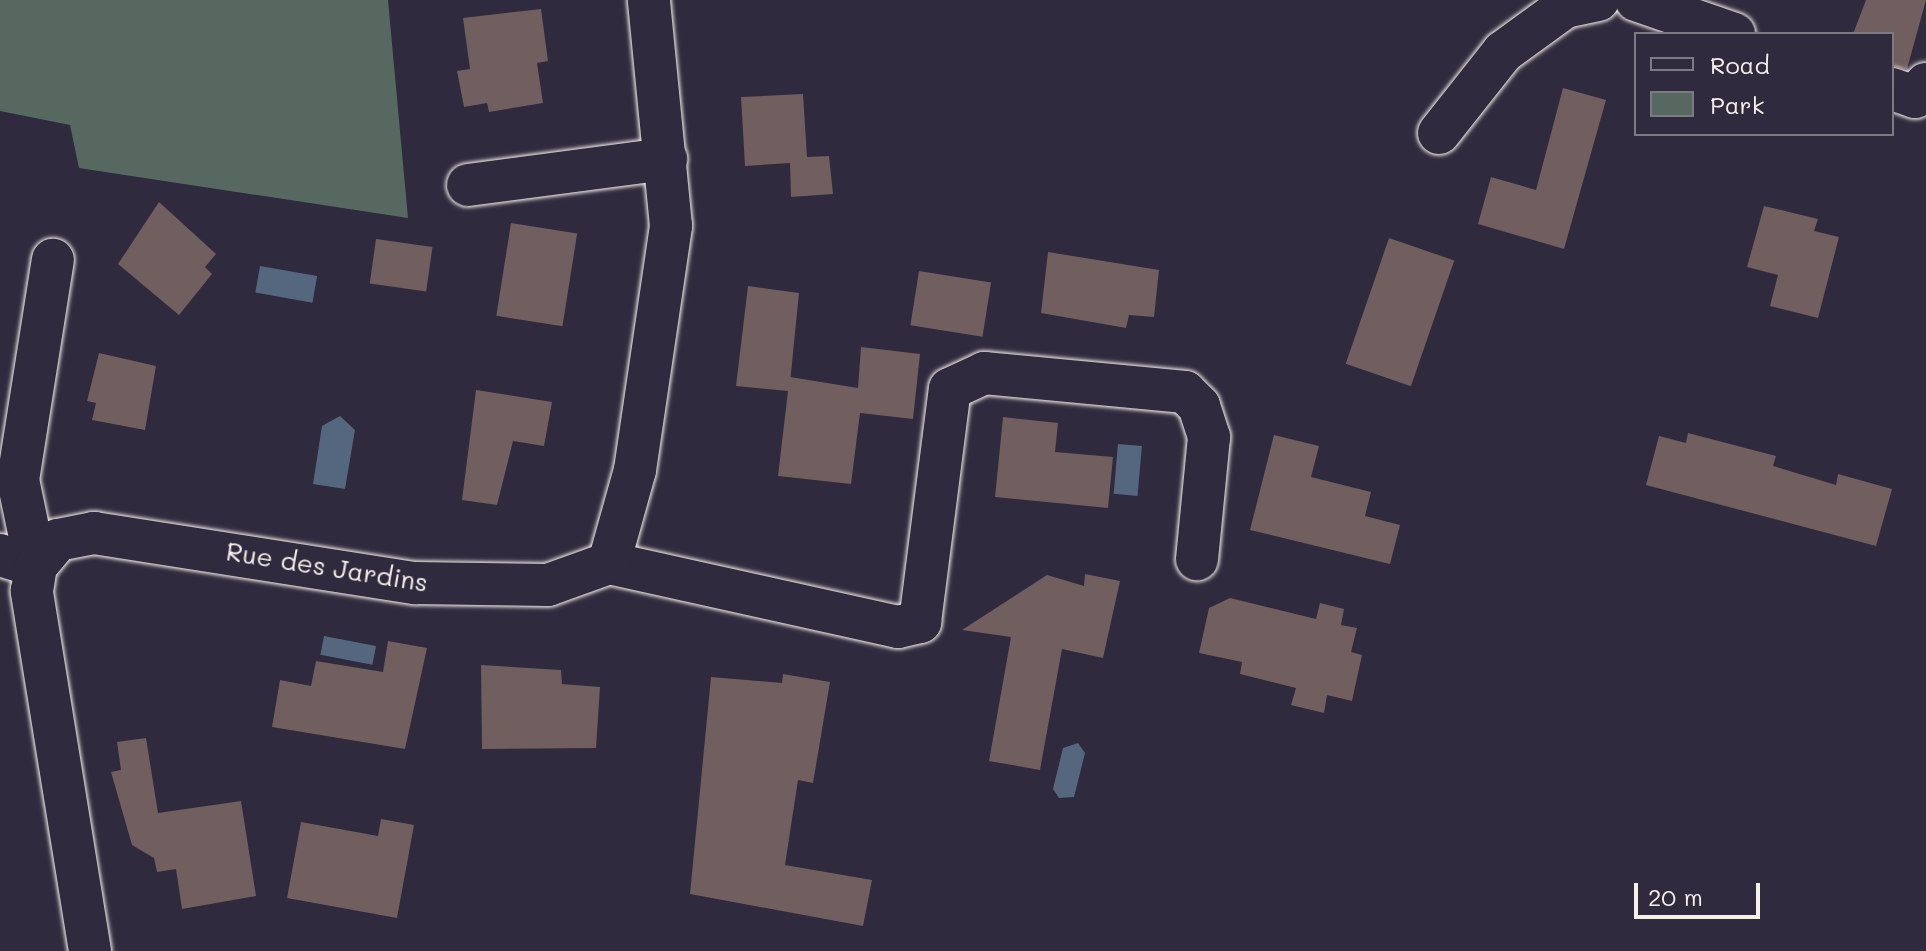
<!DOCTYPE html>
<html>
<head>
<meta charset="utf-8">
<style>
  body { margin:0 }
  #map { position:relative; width:1926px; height:951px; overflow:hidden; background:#2f2a3d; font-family:Mali,sans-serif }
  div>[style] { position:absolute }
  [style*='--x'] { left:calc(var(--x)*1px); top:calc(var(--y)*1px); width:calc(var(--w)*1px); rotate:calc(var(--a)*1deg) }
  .green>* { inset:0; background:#576861 }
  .water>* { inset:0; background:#54677f; transform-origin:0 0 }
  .building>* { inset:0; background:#715e5e; transform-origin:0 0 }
  .roads { filter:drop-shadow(0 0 2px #f4f1e8) drop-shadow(0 0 2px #f4f1e8) }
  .minor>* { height:42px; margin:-21px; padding:0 21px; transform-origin:21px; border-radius:21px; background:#2f2a3d }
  span { translate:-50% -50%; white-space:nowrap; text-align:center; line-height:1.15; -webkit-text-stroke:8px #2f2a3d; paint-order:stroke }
  .street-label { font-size:26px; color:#f4f1e8 }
  .legend { position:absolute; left:1634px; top:32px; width:260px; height:104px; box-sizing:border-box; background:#2f2a3d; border:2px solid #7e7a81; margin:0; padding:10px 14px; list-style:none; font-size:24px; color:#f4f1e8 }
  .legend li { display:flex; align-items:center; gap:16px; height:40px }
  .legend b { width:40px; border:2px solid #7e7a81 }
  .scale { position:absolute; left:1634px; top:883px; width:126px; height:36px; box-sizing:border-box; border:4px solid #f4f1e8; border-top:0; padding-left:10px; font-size:24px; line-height:28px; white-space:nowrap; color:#f4f1e8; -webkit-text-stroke:6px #2f2a3d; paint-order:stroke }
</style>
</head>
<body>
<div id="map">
  <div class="green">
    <div style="clip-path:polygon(0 0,388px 0,408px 218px,79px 168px,70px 125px,0 111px)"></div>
  </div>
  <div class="water">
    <div style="left:260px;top:266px;width:58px;height:27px;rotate:10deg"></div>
    <div style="clip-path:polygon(340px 416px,355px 430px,345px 489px,313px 484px,322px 426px)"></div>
    <div style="left:1118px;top:444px;width:24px;height:50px;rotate:5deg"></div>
    <div style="left:324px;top:636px;width:53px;height:19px;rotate:11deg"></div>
    <div style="clip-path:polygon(1078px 743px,1085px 753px,1074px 797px,1059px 798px,1053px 789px,1063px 748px)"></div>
  </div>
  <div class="building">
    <div style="clip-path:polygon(1866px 0,1926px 0,1907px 69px,1892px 66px,1892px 34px,1853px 34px)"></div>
    <div style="clip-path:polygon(541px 9px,548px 61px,537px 63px,543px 103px,489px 112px,487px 103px,464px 107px,457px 71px,470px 69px,463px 18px)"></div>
    <div style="clip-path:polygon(1563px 88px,1606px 100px,1564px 249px,1478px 224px,1491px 177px,1536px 190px)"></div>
    <div style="clip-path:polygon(803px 94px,807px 157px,829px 156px,833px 194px,791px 197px,790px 163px,745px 166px,741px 97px)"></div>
    <div style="clip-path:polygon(159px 202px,216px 254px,205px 267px,212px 274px,179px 315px,118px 264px)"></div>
    <div style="clip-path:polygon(1764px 206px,1818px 219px,1814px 231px,1839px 237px,1818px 318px,1770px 306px,1778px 275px,1747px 267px)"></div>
    <div style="left:511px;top:223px;width:67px;height:94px;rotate:9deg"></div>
    <div style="left:1389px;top:238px;width:69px;height:133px;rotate:19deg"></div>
    <div style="left:376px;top:239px;width:57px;height:45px;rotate:8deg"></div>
    <div style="clip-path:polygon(1048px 252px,1159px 270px,1154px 317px,1129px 315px,1126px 328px,1041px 313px)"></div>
    <div style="left:919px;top:271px;width:73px;height:55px;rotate:9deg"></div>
    <div style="clip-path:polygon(748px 286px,799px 293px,790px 383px,790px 377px,858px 388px,861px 347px,920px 354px,913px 419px,860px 413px,851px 484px,778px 476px,788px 391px,736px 386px)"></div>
    <div style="clip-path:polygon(99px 353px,156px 366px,145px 430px,92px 420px,96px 403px,87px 401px)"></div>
    <div style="clip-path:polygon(476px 390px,552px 402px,544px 446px,513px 441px,497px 505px,462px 500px)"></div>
    <div style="clip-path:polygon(1003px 417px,1058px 423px,1055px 452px,1113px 457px,1108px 508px,995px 497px)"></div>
    <div style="clip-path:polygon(1688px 433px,1776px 456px,1773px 466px,1836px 485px,1838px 474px,1892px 489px,1876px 546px,1646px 485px,1659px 436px,1686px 443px)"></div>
    <div style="clip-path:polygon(1274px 435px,1319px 446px,1311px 477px,1371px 492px,1365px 516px,1400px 525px,1390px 564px,1250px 530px)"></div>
    <div style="clip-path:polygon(1085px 574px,1120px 581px,1103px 658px,1062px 649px,1040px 770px,989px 761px,1011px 637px,962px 630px,1047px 575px,1084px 586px)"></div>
    <div style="clip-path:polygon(1230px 598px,1316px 619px,1320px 603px,1344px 609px,1341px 625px,1357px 628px,1351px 652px,1362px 655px,1352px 701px,1327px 695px,1324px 713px,1291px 705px,1296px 688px,1240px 674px,1242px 662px,1199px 653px,1209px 608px)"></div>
    <div style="clip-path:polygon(388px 641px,427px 648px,405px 749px,272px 727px,280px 680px,311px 686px,316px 661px,383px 672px)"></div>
    <div style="clip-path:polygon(481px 665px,561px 670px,562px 684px,600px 687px,596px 748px,482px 749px)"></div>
    <div style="clip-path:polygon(783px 674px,830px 682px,813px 783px,798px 780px,785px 865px,872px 880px,863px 926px,690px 894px,711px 677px,782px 683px)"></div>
    <div style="clip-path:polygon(146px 738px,158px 813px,241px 801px,256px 896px,182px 909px,176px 869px,157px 872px,154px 858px,132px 845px,111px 772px,121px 770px,117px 742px)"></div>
    <div style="clip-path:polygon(381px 819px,414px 825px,397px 918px,287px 898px,301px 822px,378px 836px)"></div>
  </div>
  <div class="roads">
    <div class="minor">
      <div style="--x:1636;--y:0;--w:104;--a:19.1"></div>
      <div style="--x:1892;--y:89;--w:24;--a:19"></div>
      <div style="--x:1915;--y:97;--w:17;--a:-50"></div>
      <div style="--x:1439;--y:133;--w:103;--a:-51.7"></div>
      <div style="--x:1503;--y:52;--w:77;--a:-36"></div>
      <div style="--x:1565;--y:7;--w:34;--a:-12"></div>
      <div style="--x:468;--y:185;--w:200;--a:-7.5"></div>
      <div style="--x:0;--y:555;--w:38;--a:17"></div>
      <div style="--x:36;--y:566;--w:88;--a:-101.8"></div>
      <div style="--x:18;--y:480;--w:223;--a:-81"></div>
      <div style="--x:609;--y:563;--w:296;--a:12.5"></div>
      <div style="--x:898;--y:627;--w:23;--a:-13"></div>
      <div style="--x:920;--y:622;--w:235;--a:-82.7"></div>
      <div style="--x:950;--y:389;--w:38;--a:-25"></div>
      <div style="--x:984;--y:373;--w:202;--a:5.4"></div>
      <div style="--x:1185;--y:392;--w:20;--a:45"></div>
      <div style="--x:1199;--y:406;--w:33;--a:72"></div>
      <div style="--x:1209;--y:437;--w:123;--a:95.6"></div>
      <div style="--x:90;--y:951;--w:365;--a:-99.2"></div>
      <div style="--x:32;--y:591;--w:25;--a:-81"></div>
      <div style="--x:36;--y:566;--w:34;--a:-50"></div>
      <div style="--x:58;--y:540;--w:37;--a:-11"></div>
      <div style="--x:94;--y:533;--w:325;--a:8.9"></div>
      <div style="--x:415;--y:583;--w:133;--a:0.9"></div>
      <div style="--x:548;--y:585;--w:65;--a:-19.8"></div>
      <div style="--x:609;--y:563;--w:97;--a:-74.4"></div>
      <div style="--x:635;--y:470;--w:247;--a:-81.6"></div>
      <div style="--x:671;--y:226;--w:227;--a:-95.6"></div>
    </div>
  </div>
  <div class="street-label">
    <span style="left:327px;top:567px;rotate:9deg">Rue des Jardins</span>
  </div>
  <ul class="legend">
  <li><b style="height:10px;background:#2f2a3d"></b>Road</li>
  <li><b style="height:22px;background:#576861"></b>Park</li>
  </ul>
  <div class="scale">20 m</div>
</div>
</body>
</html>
